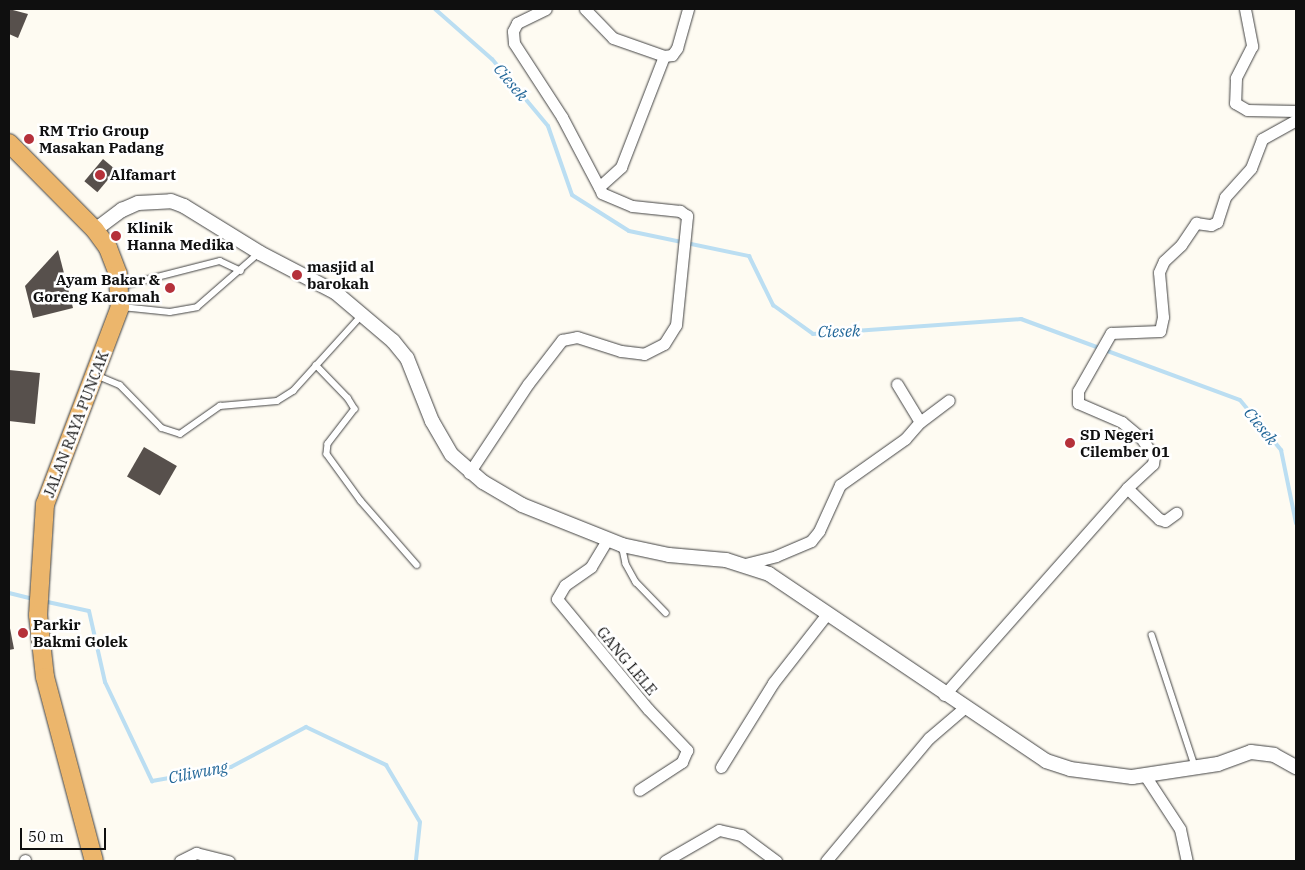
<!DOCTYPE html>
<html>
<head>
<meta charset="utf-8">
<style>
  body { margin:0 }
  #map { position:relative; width:1305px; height:870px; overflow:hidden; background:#fefbf2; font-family:"IBM Plex Serif",serif }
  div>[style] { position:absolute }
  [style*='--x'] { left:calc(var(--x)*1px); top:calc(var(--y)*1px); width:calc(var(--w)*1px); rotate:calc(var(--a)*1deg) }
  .stream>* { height:4px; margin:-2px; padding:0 2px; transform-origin:2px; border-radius:2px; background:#bbdef2 }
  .building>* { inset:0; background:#57504c; transform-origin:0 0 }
  .roads { filter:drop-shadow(0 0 1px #424242) drop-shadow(0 0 1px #424242) }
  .service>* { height:5.5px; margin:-2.75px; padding:0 2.75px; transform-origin:2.75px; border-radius:2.75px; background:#fff }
  .minor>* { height:11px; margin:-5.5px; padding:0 5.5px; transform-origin:5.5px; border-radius:5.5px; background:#fff }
  .tertiary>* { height:14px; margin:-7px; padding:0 7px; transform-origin:7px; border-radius:7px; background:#fff }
  .trunk>* { height:18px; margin:-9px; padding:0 9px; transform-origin:9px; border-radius:9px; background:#ecb66c }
  .dots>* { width:14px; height:14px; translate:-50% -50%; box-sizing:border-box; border:2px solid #fff; border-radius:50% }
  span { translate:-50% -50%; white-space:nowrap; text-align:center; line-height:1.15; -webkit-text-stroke:5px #fff; paint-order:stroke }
  .poi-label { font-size:15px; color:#0f0f0f; font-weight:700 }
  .left { translate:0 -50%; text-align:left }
  .right { translate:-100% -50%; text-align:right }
  .street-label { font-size:15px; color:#0f0f0f }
  .water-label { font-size:16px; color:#216698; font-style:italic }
  .frame { position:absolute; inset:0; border:10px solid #0f0f0f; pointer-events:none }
  .scale { position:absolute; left:20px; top:828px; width:86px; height:22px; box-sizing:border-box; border:2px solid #0f0f0f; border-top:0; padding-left:6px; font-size:15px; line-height:18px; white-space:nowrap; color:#0f0f0f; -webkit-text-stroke:4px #fff; paint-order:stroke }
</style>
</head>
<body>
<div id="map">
  <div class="stream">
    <div style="--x:435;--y:9;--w:76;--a:41.3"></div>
    <div style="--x:492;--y:59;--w:87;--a:50.1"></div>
    <div style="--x:548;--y:126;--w:73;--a:70.8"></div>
    <div style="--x:572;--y:195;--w:67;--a:32.3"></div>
    <div style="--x:629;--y:231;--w:123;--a:11.8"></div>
    <div style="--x:749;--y:256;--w:55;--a:63.9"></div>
    <div style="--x:773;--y:305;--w:49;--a:35.9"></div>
    <div style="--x:813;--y:334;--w:209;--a:-4.1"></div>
    <div style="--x:1021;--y:319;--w:233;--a:20.3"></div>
    <div style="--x:1240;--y:400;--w:65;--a:50.6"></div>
    <div style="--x:1281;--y:450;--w:75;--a:78.4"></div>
    <div style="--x:9;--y:593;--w:25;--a:14"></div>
    <div style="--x:43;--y:601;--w:47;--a:12.3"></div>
    <div style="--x:89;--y:611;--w:73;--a:77.3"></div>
    <div style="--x:105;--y:682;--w:110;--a:64.6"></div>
    <div style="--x:152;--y:781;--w:80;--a:-10"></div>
    <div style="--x:231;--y:767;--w:85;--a:-28.1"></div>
    <div style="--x:306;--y:727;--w:89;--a:25.4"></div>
    <div style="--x:386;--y:765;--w:66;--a:59.2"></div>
    <div style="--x:420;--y:822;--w:39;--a:96"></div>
  </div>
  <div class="building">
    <div style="clip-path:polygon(9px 9px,28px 14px,18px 38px,9px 34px)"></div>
    <div style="left:103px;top:159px;width:17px;height:29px;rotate:40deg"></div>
    <div style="clip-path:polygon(58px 250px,73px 308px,33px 318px,25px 286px)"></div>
    <div style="clip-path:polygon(9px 370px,40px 373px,35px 424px,9px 421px)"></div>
    <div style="left:144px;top:447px;width:38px;height:34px;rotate:30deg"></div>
    <div style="clip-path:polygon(9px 623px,14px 649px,9px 650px)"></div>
  </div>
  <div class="roads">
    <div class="service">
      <div style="--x:122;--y:286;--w:101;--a:-14.3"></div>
      <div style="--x:220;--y:261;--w:23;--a:25"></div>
      <div style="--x:122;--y:307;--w:48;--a:5.9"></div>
      <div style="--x:170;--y:312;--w:27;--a:-10"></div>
      <div style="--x:197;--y:307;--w:82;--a:-41.1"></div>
      <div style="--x:316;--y:365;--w:46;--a:45.9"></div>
      <div style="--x:348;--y:398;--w:13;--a:58"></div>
      <div style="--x:355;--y:409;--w:44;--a:127.6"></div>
      <div style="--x:328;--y:444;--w:10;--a:96"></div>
      <div style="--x:327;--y:454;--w:58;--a:54.1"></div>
      <div style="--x:361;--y:501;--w:85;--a:48.8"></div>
      <div style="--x:96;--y:375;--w:26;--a:23"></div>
      <div style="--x:120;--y:385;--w:60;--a:45.7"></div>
      <div style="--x:162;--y:428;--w:19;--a:18"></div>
      <div style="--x:180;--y:434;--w:49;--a:-35"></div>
      <div style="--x:220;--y:406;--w:57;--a:-5"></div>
      <div style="--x:277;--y:401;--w:19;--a:-32"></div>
      <div style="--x:293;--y:391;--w:101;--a:-47.8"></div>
      <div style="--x:622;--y:545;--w:19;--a:78"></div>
      <div style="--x:626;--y:564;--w:21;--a:61"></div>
      <div style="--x:636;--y:582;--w:43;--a:45.9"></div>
      <div style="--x:1152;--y:635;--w:138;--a:71.8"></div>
    </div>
    <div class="minor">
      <div style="--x:585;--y:9;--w:40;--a:46"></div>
      <div style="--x:613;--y:38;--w:54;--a:19.4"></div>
      <div style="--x:664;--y:56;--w:8;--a:-7"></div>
      <div style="--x:672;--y:55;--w:9;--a:-54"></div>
      <div style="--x:677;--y:48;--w:41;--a:-74.2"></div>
      <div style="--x:1245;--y:9;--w:38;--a:79"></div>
      <div style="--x:1252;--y:46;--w:36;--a:117"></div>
      <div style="--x:1236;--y:78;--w:25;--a:92"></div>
      <div style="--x:1235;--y:103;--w:14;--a:30"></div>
      <div style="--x:1247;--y:110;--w:49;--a:1.2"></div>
      <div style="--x:599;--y:187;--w:30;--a:-42"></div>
      <div style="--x:621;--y:167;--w:119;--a:-68.8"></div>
      <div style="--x:897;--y:384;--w:44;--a:58.8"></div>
      <div style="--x:469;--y:473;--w:107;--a:-56.5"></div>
      <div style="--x:528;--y:384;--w:56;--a:-52.3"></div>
      <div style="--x:562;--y:340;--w:15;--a:-11"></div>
      <div style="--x:577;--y:337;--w:46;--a:17.7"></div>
      <div style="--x:621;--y:351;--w:23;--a:7"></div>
      <div style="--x:644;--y:354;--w:22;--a:-27"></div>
      <div style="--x:664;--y:344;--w:22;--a:-58"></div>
      <div style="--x:676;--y:325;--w:110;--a:-84.2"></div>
      <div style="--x:687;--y:216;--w:9;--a:-144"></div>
      <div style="--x:680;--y:211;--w:48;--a:-174.1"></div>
      <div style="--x:632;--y:206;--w:33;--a:-157"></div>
      <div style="--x:602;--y:193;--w:86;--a:-117.8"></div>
      <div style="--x:562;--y:117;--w:88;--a:-123"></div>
      <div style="--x:514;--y:43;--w:12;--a:-95"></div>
      <div style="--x:513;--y:31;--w:9;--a:-63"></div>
      <div style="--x:517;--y:23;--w:32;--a:-26"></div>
      <div style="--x:1127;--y:488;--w:45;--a:44.1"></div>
      <div style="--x:1159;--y:519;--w:6;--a:18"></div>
      <div style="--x:1165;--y:521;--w:14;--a:-36"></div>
      <div style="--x:607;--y:540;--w:31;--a:121"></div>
      <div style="--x:591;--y:567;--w:32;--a:145"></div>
      <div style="--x:565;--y:585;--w:16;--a:120"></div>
      <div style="--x:557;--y:599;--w:143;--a:50.4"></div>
      <div style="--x:648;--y:709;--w:57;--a:46.4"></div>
      <div style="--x:687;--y:750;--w:13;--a:113"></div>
      <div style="--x:682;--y:762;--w:51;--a:146.9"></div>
      <div style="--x:745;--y:564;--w:32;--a:-14"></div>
      <div style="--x:776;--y:556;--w:38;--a:-23"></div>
      <div style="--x:811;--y:541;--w:13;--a:-51"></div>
      <div style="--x:819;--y:531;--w:51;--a:-65.5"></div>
      <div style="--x:840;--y:485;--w:80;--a:-35.3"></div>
      <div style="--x:905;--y:439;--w:23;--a:-49"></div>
      <div style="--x:920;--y:422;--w:36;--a:-37"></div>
      <div style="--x:944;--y:695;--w:276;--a:-48.5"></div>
      <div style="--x:1127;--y:488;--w:35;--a:-43"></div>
      <div style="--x:1153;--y:464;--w:7;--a:-82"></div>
      <div style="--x:1154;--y:457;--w:23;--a:-124"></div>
      <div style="--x:1141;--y:438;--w:25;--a:-140"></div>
      <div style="--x:1122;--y:422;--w:48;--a:-156.6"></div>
      <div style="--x:1078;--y:403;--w:12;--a:-90"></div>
      <div style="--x:1078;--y:391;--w:67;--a:-60.4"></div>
      <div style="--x:1111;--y:333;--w:49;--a:-2.3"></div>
      <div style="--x:1160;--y:331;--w:14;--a:-78"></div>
      <div style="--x:1163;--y:317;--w:45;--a:-95.1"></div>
      <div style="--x:1159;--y:272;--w:12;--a:-66"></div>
      <div style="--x:1164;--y:261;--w:23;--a:-43"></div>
      <div style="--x:1181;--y:245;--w:27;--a:-56"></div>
      <div style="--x:1196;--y:223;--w:15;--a:8"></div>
      <div style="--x:1211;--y:225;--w:7;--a:-27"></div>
      <div style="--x:1217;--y:222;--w:26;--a:-72"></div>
      <div style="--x:1225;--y:197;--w:39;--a:-48"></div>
      <div style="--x:1251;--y:168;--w:31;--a:-69"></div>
      <div style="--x:1262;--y:139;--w:39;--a:-29"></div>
      <div style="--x:721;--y:767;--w:99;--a:-58.2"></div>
      <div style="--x:773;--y:683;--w:88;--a:-52"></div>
      <div style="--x:1146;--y:777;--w:62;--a:56.8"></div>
      <div style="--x:1180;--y:829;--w:33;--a:78"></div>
      <div style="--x:25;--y:860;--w:1;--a:90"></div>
      <div style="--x:180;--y:861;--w:18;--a:-27"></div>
      <div style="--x:196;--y:853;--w:34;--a:14"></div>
      <div style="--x:665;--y:861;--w:62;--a:-29.9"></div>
      <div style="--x:719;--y:830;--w:23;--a:13"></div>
      <div style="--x:741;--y:835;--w:44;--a:36.6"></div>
      <div style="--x:826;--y:861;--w:160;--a:-50.1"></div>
      <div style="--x:929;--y:738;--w:46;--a:-40.6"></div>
    </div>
    <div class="tertiary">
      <div style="--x:95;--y:230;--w:34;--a:-37"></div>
      <div style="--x:122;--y:210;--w:17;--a:-24"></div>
      <div style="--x:138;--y:203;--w:33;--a:-3"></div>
      <div style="--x:171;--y:201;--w:14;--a:21"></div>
      <div style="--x:184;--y:206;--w:89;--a:31.7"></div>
      <div style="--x:260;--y:253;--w:85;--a:27.5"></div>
      <div style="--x:335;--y:292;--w:76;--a:40.2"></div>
      <div style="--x:393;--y:341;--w:22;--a:51"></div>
      <div style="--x:407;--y:358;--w:68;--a:68.4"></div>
      <div style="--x:432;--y:421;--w:39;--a:60"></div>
      <div style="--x:452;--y:455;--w:41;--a:41.1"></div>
      <div style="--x:483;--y:482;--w:45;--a:30.5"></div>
      <div style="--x:522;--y:505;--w:108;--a:21.8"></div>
      <div style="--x:622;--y:545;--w:48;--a:12"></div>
      <div style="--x:669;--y:555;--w:57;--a:5"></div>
      <div style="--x:726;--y:560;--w:45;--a:18"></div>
      <div style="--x:769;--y:574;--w:334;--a:34"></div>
      <div style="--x:1046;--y:761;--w:25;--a:18"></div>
      <div style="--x:1070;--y:769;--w:63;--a:7.4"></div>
      <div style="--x:1132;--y:777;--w:87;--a:-8.6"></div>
      <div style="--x:1218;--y:764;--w:35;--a:-20"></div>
      <div style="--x:1251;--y:752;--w:23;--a:7"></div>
      <div style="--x:1274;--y:755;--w:25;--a:29"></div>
    </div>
    <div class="trunk">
      <div style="--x:9;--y:143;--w:122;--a:45.3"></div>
      <div style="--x:95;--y:230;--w:22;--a:54"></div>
      <div style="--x:108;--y:248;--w:28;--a:69"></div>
      <div style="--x:118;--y:274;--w:33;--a:87"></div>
      <div style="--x:120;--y:307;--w:211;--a:110.8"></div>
      <div style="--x:45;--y:504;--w:111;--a:93.6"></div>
      <div style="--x:38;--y:615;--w:62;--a:83.6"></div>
      <div style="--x:45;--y:677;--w:190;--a:75.1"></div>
    </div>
  </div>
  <div class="dots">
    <div style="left:29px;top:139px;background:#b5313a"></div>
    <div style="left:100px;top:175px;background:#b5313a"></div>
    <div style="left:116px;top:236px;background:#b5313a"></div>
    <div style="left:297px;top:275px;background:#b5313a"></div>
    <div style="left:170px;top:288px;background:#b5313a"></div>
    <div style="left:1070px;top:443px;background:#b5313a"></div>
    <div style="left:23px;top:633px;background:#b5313a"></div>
  </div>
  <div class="poi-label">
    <span class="left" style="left:39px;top:139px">RM Trio Group<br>Masakan Padang</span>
    <span class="left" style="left:110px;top:175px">Alfamart</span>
    <span class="left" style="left:127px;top:236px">Klinik<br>Hanna Medika</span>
    <span class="left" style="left:307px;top:275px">masjid al<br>barokah</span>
    <span class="right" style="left:160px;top:288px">Ayam Bakar &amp;<br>Goreng Karomah</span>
    <span class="left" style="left:1080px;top:443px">SD Negeri<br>Cilember 01</span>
    <span class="left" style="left:33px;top:633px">Parkir<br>Bakmi Golek</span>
  </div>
  <div class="street-label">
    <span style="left:76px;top:424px;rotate:-69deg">JALAN RAYA PUNCAK</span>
    <span style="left:627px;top:661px;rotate:50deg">GANG LELE</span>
  </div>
  <div class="water-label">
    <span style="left:511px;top:82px;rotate:50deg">Ciesek</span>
    <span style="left:839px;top:331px;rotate:-1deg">Ciesek</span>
    <span style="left:1261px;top:426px;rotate:51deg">Ciesek</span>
    <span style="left:198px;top:772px;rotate:-11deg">Ciliwung</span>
  </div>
  <div class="frame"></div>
  <div class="scale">50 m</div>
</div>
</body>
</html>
